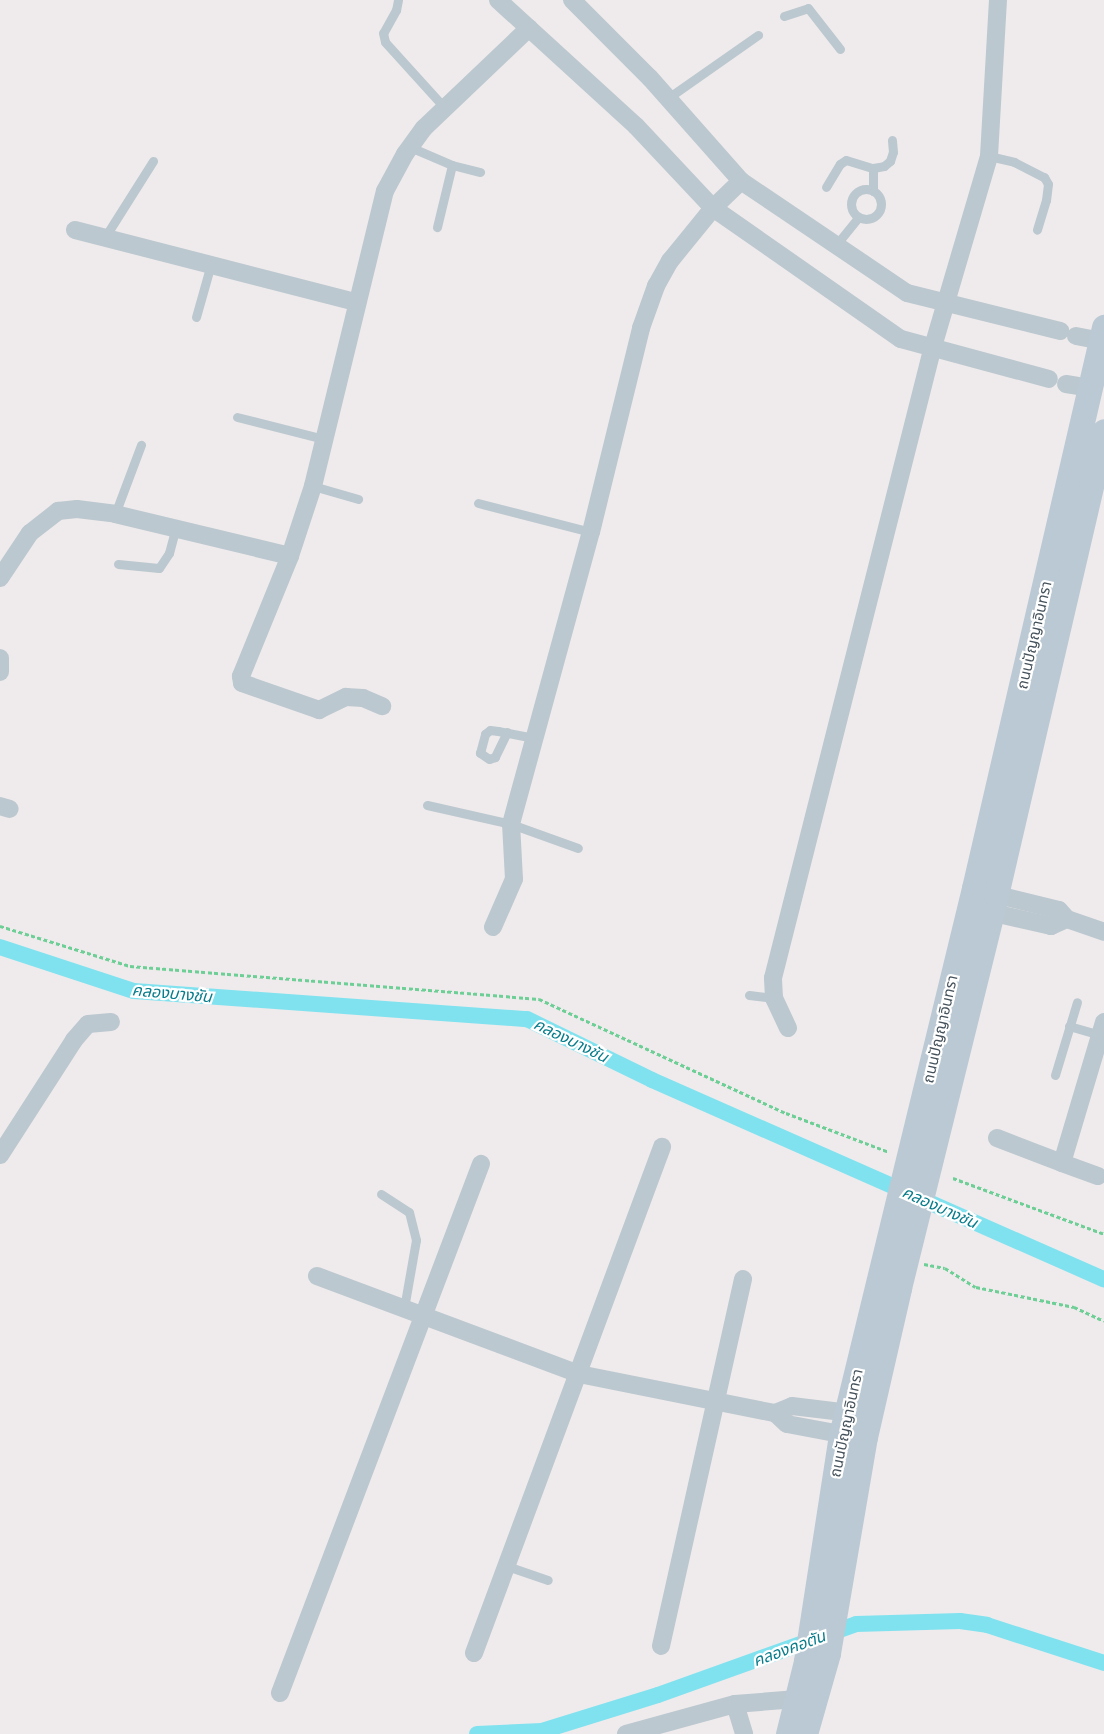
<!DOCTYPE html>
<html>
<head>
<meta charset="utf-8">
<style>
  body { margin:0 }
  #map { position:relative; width:1104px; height:1734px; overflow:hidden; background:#efebec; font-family:Ubuntu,"Noto Sans Thai",sans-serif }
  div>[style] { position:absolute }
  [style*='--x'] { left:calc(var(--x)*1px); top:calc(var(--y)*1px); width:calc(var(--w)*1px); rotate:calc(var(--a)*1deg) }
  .canal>* { height:16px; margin:-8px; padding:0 8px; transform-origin:8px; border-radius:8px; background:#81e2ef }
  .path>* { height:2.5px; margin-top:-1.25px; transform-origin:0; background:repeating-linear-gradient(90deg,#6dcf96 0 4px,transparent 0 6.5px) }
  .lane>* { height:9px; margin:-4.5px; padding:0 4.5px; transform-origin:4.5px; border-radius:4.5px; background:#bcc8cf }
  .lane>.ring { margin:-4.5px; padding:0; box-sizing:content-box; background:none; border:9px solid #bcc8cf; border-radius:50% }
  .street>* { height:18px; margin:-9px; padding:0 9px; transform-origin:9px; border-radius:9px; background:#bcc8cf }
  .secondary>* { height:25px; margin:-12.5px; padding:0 12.5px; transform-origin:12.5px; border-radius:12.5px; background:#bbc9d4 }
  span { translate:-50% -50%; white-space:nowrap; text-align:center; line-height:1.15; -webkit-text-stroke:4.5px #fff; paint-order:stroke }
  .street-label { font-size:15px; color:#44515a }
  .water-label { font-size:16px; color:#087c8b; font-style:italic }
</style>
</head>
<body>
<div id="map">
  <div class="canal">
    <div style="--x:0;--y:947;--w:141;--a:18.2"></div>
    <div style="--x:134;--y:991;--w:394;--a:4.1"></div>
    <div style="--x:527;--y:1019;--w:139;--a:26"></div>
    <div style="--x:652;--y:1080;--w:494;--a:23.8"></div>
    <div style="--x:477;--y:1734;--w:65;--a:-2.6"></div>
    <div style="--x:542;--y:1731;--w:121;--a:-17.2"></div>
    <div style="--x:658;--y:1695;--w:210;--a:-19.7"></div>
    <div style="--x:856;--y:1624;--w:104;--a:-1.7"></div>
    <div style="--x:960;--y:1621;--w:27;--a:8"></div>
    <div style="--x:987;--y:1625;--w:123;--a:18"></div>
  </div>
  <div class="path">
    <div style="--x:0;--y:926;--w:136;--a:17.1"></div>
    <div style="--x:130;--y:966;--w:410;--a:4.6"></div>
    <div style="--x:539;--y:999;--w:272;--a:24.8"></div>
    <div style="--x:786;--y:1113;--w:110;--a:20.7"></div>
    <div style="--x:953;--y:1178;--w:161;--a:20.3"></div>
    <div style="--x:924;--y:1264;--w:21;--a:11"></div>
    <div style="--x:945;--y:1268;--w:36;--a:32"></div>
    <div style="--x:976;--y:1287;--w:100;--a:11.5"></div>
    <div style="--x:1074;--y:1307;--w:33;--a:25"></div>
  </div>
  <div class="lane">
    <div style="--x:398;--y:0;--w:10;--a:101"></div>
    <div style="--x:396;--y:10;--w:26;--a:119"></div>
    <div style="--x:383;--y:33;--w:9;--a:77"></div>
    <div style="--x:385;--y:42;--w:88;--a:47.8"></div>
    <div style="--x:784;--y:16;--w:25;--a:-18"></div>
    <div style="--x:808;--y:8;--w:52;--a:52"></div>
    <div style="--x:668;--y:98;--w:110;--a:-35"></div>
    <div style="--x:410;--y:147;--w:46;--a:23.2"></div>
    <div style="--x:452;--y:165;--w:64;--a:103.6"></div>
    <div style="--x:989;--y:156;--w:26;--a:13"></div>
    <div style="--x:1014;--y:162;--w:34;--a:27"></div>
    <div style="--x:1044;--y:177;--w:8;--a:60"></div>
    <div style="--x:1048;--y:184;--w:16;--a:97"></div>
    <div style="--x:1046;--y:200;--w:31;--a:107"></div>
    <div style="--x:452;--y:165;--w:29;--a:14"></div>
    <div style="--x:873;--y:168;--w:11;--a:-10"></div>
    <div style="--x:884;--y:166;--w:8;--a:-40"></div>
    <div style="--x:890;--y:161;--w:9;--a:-72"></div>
    <div style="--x:893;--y:152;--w:12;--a:-95"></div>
    <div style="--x:826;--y:187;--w:27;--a:-59"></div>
    <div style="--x:840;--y:164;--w:7;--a:-34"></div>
    <div style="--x:846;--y:160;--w:28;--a:17"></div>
    <div style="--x:873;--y:168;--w:23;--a:90"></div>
    <div class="ring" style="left:851px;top:189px;width:21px;height:21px"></div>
    <div style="--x:105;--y:237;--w:90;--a:-57.7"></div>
    <div style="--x:836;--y:245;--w:36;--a:-51"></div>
    <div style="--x:196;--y:317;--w:55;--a:-74.2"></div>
    <div style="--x:237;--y:417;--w:90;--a:14.2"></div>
    <div style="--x:313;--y:486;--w:47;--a:16.1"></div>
    <div style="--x:478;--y:503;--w:117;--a:14.4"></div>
    <div style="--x:115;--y:514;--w:74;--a:-69.4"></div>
    <div style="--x:118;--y:564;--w:41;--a:5.6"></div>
    <div style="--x:159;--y:568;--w:18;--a:-56"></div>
    <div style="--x:169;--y:553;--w:27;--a:-75"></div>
    <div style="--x:507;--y:732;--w:28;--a:116"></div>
    <div style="--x:495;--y:757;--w:6;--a:162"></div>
    <div style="--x:489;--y:759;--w:11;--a:-146"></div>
    <div style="--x:480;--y:753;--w:20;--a:-75"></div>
    <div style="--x:485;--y:734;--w:6;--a:-39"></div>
    <div style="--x:490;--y:730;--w:8;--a:7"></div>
    <div style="--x:498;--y:731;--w:38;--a:11"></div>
    <div style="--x:427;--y:805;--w:86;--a:12.7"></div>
    <div style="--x:511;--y:824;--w:71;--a:19.7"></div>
    <div style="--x:749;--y:995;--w:25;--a:7"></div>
    <div style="--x:1069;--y:1026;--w:33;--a:16"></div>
    <div style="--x:1055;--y:1075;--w:76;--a:-73.2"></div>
    <div style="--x:381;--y:1194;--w:33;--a:33"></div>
    <div style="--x:409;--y:1212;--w:29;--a:76"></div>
    <div style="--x:416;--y:1240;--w:69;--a:100"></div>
    <div style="--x:507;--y:1566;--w:43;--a:18.9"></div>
  </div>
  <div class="street">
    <div style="--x:498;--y:0;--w:187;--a:42.4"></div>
    <div style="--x:636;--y:126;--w:112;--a:46.8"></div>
    <div style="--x:713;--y:208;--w:229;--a:34.9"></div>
    <div style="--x:901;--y:339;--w:153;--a:15.1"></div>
    <div style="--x:572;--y:0;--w:110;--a:45"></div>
    <div style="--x:650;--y:78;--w:137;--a:48.5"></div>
    <div style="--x:741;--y:181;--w:200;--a:34"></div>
    <div style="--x:907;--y:293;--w:158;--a:13.9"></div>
    <div style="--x:75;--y:230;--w:290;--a:14.4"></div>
    <div style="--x:1076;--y:336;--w:25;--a:11"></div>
    <div style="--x:1066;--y:384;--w:26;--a:9"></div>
    <div style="--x:290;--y:556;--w:130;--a:112.2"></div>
    <div style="--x:241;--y:676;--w:7;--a:82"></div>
    <div style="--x:242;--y:683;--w:82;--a:19.3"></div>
    <div style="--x:319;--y:710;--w:30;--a:-26"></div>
    <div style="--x:346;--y:697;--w:17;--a:3"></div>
    <div style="--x:363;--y:698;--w:21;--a:23"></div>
    <div style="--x:0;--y:578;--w:54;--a:-56.3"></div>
    <div style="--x:30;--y:533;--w:36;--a:-38"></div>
    <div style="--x:58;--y:511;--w:19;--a:-6"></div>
    <div style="--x:77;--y:509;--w:38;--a:7"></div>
    <div style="--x:115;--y:514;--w:180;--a:13.5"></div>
    <div style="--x:290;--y:556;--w:74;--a:-71.8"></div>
    <div style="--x:313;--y:486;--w:304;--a:-76.3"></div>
    <div style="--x:385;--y:191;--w:42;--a:-61.6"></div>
    <div style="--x:405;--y:154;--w:32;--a:-54"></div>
    <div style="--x:424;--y:128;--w:145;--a:-43.6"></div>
    <div style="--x:0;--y:658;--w:14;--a:90"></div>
    <div style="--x:0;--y:806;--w:10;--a:17"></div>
    <div style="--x:986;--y:892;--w:75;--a:13.9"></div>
    <div style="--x:1059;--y:910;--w:12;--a:48"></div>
    <div style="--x:1067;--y:919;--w:39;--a:19"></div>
    <div style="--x:981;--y:910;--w:72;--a:12.9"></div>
    <div style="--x:1051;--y:926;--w:17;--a:-24"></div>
    <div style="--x:493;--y:927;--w:52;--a:-66.4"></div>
    <div style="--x:514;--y:879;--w:55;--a:-93.1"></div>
    <div style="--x:511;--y:824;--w:303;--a:-74.7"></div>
    <div style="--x:591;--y:532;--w:210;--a:-76.2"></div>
    <div style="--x:641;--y:328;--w:45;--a:-70.3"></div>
    <div style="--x:656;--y:286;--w:29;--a:-61"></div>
    <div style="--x:670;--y:261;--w:68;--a:-50.9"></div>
    <div style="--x:713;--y:208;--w:39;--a:-44"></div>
    <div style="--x:788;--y:1028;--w:33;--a:-115"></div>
    <div style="--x:774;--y:998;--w:20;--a:-93"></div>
    <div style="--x:773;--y:978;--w:648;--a:-75.79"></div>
    <div style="--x:932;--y:350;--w:202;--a:-73.6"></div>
    <div style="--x:989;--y:156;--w:156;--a:-86.7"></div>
    <div style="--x:997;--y:1138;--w:70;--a:21"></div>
    <div style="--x:1062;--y:1163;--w:147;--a:-73.4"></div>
    <div style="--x:0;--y:1155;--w:137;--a:-57.2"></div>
    <div style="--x:74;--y:1040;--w:21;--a:-49"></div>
    <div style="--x:88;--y:1024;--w:23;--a:-5"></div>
    <div style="--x:1062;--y:1163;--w:38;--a:20"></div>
    <div style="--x:317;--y:1276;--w:280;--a:20.5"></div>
    <div style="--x:579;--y:1374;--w:200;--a:11.3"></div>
    <div style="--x:775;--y:1413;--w:16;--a:43"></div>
    <div style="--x:787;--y:1424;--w:66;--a:10.5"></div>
    <div style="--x:775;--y:1413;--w:18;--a:-22"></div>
    <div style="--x:792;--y:1406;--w:66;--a:6.9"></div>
    <div style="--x:661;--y:1646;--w:376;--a:-77.4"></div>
    <div style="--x:474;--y:1653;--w:540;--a:-69.62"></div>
    <div style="--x:280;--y:1693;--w:566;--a:-69.2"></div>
    <div style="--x:735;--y:1704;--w:31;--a:73"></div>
    <div style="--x:626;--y:1734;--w:113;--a:-15.4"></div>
    <div style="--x:735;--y:1704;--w:62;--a:-4.6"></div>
  </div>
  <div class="secondary">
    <div style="--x:788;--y:1734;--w:75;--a:-76.1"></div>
    <div style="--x:806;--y:1661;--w:229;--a:-81.2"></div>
    <div style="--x:841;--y:1435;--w:563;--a:-76.33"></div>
    <div style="--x:974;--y:888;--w:576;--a:-76.95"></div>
    <div style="--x:805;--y:1734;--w:84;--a:-74.1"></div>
    <div style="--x:828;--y:1653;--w:219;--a:-80.3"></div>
    <div style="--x:865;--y:1437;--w:153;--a:-77.1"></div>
    <div style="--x:899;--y:1288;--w:405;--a:-76.1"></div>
    <div style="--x:996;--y:895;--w:476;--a:-76.9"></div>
  </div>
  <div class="street-label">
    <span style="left:1034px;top:635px;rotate:-77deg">ถนนปัญญาอินทรา</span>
    <span style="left:940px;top:1029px;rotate:-77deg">ถนนปัญญาอินทรา</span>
    <span style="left:846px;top:1423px;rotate:-78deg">ถนนปัญญาอินทรา</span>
  </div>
  <div class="water-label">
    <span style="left:172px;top:993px;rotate:5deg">คลองบางชัน</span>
    <span style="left:571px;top:1040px;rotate:26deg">คลองบางชัน</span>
    <span style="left:940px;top:1207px;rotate:24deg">คลองบางชัน</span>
    <span style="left:789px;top:1648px;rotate:-20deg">คลองคอตัน</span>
  </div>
</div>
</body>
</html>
